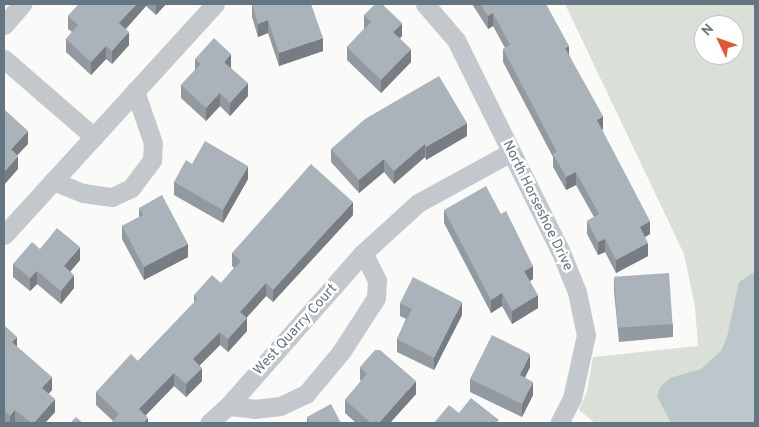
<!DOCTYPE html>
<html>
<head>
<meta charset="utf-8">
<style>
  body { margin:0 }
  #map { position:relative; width:759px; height:427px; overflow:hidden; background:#fafaf8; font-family:Overpass,sans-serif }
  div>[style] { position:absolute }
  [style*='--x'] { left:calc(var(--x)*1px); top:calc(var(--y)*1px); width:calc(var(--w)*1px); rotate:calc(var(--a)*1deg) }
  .green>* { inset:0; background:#dadfd7 }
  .water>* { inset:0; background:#bbc7cb }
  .minor>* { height:19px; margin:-9.5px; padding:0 9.5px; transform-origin:9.5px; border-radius:9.5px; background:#c3c8cc }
  .wall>* { inset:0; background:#929a9f }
  .shaded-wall>* { inset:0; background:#777d82 }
  .building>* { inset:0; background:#aab3b9; transform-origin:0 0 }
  span { translate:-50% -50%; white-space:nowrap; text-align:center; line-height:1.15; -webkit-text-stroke:5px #fff; paint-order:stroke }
  .street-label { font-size:14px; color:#657683 }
  .frame { position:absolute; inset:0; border:5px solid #657683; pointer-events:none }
  .north { position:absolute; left:694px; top:15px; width:50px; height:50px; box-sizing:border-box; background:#fff; border:1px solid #c1c8cd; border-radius:50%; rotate:312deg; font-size:14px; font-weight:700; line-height:20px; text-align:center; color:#657683 }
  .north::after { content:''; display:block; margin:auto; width:18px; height:22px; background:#e4572e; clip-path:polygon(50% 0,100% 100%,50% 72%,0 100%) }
</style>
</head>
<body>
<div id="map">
  <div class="green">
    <div style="clip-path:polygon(evenodd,565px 4px,755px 4px,755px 423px,595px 423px,579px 410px,587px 391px,593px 357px,698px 346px,695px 307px,684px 254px,565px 4px,704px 25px,734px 25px,734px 55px,704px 55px,704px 25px)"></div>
  </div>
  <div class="water">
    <div style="clip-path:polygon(755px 272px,755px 423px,671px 423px,657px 396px,661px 386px,670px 378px,701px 369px,721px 351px,727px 337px,739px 282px)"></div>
  </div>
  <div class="minor">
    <div style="--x:425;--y:4;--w:48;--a:49.3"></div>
    <div style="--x:456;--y:40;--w:234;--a:63.7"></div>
    <div style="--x:560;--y:250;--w:45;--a:68"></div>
    <div style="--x:577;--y:292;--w:44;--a:78.2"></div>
    <div style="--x:586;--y:335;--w:65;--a:102.5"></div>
    <div style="--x:572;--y:398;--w:28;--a:117"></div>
    <div style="--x:4;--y:25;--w:28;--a:-49"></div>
    <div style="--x:4;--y:59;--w:119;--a:40.9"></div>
    <div style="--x:53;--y:181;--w:32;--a:22"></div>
    <div style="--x:83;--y:193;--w:29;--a:8"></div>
    <div style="--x:112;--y:197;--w:21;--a:-25"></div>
    <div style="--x:131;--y:188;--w:35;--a:-53"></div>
    <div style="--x:152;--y:160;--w:17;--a:-87"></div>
    <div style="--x:153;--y:143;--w:55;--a:-109.1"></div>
    <div style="--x:4;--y:235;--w:313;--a:-47.6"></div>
    <div style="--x:228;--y:406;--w:27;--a:6"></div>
    <div style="--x:255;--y:409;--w:25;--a:-7"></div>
    <div style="--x:280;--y:406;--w:29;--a:-25"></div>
    <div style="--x:306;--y:394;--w:55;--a:-50.2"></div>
    <div style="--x:341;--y:352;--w:64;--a:-57.1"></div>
    <div style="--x:376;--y:298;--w:18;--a:-87"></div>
    <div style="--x:377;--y:280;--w:30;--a:-117"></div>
    <div style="--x:209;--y:423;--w:25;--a:-42"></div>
    <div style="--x:228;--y:406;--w:204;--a:-48.6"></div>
    <div style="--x:363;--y:253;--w:74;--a:-42.3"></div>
    <div style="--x:418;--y:203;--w:106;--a:-28.7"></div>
  </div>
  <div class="wall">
    <div style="clip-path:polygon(79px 4px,166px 4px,156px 15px,146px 6px,126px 29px,129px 45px,112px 64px,106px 59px,91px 75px,66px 52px,66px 39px,72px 32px,68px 29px,68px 16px)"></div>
    <div style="clip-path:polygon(252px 4px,323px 51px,279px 66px,268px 33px,258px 37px,252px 17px)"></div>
    <div style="clip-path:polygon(472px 4px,546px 4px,603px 129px,602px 130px,650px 234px,645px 237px,648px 256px,616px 273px,605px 252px,598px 255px,587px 234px,587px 221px,594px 217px,576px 185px,566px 190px,553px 167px,553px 157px,503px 62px,503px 49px,505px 48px,493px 26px,488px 29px)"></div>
    <div style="clip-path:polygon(364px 15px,402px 36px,400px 38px,411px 62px,381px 93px,347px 60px,347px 47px,364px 29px)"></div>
    <div style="clip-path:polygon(195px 59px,231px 67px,231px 68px,248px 96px,230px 116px,220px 106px,206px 121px,181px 98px,181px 85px,195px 70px)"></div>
    <div style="clip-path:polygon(467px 136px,426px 160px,425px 157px,394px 184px,384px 172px,359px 193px,331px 162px,331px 149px)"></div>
    <div style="clip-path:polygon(192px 164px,248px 179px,223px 223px,174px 195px,174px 182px)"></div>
    <div style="clip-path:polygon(139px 208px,188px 257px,144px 280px,122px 239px,122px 226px,139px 217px)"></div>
    <div style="clip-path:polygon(444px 210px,533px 279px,530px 281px,538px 308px,512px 324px,502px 306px,491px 313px,444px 223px)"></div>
    <div style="clip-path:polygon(353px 215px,273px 302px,266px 296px,247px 317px,247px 331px,228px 352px,220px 345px,200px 365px,202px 381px,186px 397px,174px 386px,146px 415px,148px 423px,113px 421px,96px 405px,96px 392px,138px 361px,194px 303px,194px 295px,221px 283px,234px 268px,232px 266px,232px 253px)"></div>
    <div style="clip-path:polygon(40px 249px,80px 260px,70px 272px,74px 288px,61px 304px,37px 284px,30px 291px,13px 277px,13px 264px)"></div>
    <div style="clip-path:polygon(614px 278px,673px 324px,673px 337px,619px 342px,614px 291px)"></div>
    <div style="clip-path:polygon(400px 303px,462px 315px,434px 370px,397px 352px,397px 339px,406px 319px,400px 316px)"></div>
    <div style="clip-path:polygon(4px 325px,17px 347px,52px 390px,48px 394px,55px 412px,45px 423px,4px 423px)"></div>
    <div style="clip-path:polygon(360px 367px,416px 394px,390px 423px,356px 423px,345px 413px,345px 400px,361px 381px,360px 380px)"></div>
    <div style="clip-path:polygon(530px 367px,525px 377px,533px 395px,522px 417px,470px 392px,470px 379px)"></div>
    <div style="clip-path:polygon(307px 417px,341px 423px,307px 423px)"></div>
  </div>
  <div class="shaded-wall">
    <div style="clip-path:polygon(137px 4px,146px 4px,146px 6px,119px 36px,119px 23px)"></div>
    <div style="clip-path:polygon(156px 4px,166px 4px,156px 15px)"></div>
    <div style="clip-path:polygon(493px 13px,493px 26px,488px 29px,488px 16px)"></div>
    <div style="clip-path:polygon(268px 20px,268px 33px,258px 37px,258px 24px)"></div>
    <div style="clip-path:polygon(402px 23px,402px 36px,393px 45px,393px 32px)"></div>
    <div style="clip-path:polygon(129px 32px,129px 45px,112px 64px,112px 51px)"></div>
    <div style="clip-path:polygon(323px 38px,323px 51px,279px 66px,279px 53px)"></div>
    <div style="clip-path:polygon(106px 46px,106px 59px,91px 75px,91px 62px)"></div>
    <div style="clip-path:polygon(569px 46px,569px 59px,565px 48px)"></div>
    <div style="clip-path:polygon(411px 49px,411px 62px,381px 93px,381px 80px)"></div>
    <div style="clip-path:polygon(231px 54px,231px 67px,224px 75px,224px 62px)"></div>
    <div style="clip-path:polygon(248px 83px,248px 96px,230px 116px,230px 103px)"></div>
    <div style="clip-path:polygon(220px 93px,220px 106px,206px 121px,206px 108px)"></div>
    <div style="clip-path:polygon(603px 116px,603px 129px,597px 133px,597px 120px)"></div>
    <div style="clip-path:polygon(467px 123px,467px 136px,426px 160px,426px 147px)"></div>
    <div style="clip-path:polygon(28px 131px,28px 144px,11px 162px,11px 149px)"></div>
    <div style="clip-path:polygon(425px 144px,425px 157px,394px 184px,394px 171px)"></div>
    <div style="clip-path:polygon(18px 156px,18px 169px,4px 185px,4px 172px)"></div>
    <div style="clip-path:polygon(384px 159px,384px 172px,359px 193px,359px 180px)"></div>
    <div style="clip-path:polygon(248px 166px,248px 179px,223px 223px,223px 210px)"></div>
    <div style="clip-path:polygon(576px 172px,576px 185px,566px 190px,566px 177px)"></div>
    <div style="clip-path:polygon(353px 202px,353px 215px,273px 302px,273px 290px)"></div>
    <div style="clip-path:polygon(650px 221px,650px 234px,640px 240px,640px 227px)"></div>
    <div style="clip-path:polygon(605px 239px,605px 252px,598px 255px,598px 242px)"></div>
    <div style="clip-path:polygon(648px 243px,648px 256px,616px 273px,616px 260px)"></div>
    <div style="clip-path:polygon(188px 244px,188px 257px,144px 280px,144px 267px)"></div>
    <div style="clip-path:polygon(80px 247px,80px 260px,64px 279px,64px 266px)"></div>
    <div style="clip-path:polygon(533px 266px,533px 279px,524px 284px,524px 271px)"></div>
    <div style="clip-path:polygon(37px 271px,37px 284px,30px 291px,30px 278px)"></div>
    <div style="clip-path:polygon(74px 275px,74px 288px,61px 304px,61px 291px)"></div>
    <div style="clip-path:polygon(266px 283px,266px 296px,240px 325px,240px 312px)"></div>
    <div style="clip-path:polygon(502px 293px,502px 306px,491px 313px,491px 300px)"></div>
    <div style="clip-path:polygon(538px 295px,538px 308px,512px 324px,512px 311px)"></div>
    <div style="clip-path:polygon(462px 302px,462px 315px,434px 370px,434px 358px)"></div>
    <div style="clip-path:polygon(247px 318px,247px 331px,228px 352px,228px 339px)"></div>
    <div style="clip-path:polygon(220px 332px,220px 345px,193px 372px,193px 359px)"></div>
    <div style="clip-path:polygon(17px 337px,17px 350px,12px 342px)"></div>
    <div style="clip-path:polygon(530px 354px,530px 367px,520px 388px,520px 375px)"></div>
    <div style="clip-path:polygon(202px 368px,202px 381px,186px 397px,186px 384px)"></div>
    <div style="clip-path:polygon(174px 373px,174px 386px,139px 422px,139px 409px)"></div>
    <div style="clip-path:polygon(52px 377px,52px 390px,42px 401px,42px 388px)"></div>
    <div style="clip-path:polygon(416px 381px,416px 394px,390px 423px,379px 423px)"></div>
    <div style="clip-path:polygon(533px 382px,533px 395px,522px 417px,522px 404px)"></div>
    <div style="clip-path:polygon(55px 399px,55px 412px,45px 423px,34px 423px)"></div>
    <div style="clip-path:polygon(15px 410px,15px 423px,10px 423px,10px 416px)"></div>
    <div style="clip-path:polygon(148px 418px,148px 423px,143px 423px)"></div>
  </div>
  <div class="building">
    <div style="clip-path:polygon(79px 4px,137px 4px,119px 23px,129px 32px,112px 51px,106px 46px,91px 62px,66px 39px,78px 25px,68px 16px)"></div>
    <div style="clip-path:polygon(252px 4px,282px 4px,282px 5px,286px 4px,311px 4px,323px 38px,279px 53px,268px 20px,258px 24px)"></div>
    <div style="clip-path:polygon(375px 4px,382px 4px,402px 23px,393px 32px,411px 49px,381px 80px,347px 47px,371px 22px,364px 15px)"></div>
    <div style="clip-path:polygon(480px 4px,546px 4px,569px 46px,565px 48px,603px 116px,597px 120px,650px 221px,640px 227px,648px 243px,616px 260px,605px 239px,598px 242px,587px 221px,599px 214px,576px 172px,566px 177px,553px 154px,557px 152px,503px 49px,510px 45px,493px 13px,488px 16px)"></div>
    <div style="clip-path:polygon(214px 38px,231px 54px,224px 62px,248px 83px,230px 103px,220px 93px,206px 108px,181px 85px,201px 64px,195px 59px)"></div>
    <div style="clip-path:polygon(439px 76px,467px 123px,426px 147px,425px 144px,394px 171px,384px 159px,359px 180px,331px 149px,365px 119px)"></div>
    <div style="clip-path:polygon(4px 109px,28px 131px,11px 149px,18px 156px,4px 172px)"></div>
    <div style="clip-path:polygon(205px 141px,248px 166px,223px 210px,174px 182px,186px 160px,192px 164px)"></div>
    <div style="clip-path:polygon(311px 164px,353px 202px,273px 290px,266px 283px,240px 312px,247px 318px,228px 339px,220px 332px,193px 359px,202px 368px,186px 384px,174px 373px,139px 409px,148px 418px,143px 423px,111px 423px,119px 414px,96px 392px,131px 354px,138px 361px,197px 299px,194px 295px,212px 275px,221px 283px,241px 261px,232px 253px)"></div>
    <div style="clip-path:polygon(486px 186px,501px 214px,506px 211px,533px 266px,524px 271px,538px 295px,512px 311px,502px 293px,491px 300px,444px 210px)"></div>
    <div style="clip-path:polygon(162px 195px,188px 244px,144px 267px,122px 226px,143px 215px,139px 208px)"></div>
    <div style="clip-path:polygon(57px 228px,80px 247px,64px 266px,74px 275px,61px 291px,37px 271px,30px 278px,13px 264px,32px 242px,40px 249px)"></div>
    <div style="left:669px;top:273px;width:51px;height:55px;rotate:86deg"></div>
    <div style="clip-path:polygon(413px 277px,462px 302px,434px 358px,397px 339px,412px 309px,400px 303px)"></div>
    <div style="clip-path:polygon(4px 325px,17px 337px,12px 342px,52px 377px,42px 388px,55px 399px,34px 423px,31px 423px,15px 410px,10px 416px,4px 410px)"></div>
    <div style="clip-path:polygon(492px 335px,530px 354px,520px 375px,533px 382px,522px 404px,470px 379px)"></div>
    <div style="clip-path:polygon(375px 350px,380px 350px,416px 381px,379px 423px,371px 423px,345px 400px,367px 374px,360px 367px)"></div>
    <div style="clip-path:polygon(471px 398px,499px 420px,496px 423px,434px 423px,449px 405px,459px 413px)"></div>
    <div style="clip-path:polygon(331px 404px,341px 423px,310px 423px,307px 417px)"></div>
    <div style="clip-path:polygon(76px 417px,83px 423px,70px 423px)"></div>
  </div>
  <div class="street-label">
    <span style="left:537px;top:206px;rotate:64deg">North Horseshoe Drive</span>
    <span style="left:296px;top:330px;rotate:-48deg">West Quarry Court</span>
  </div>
  <div class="frame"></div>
  <div class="north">N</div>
</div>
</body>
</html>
